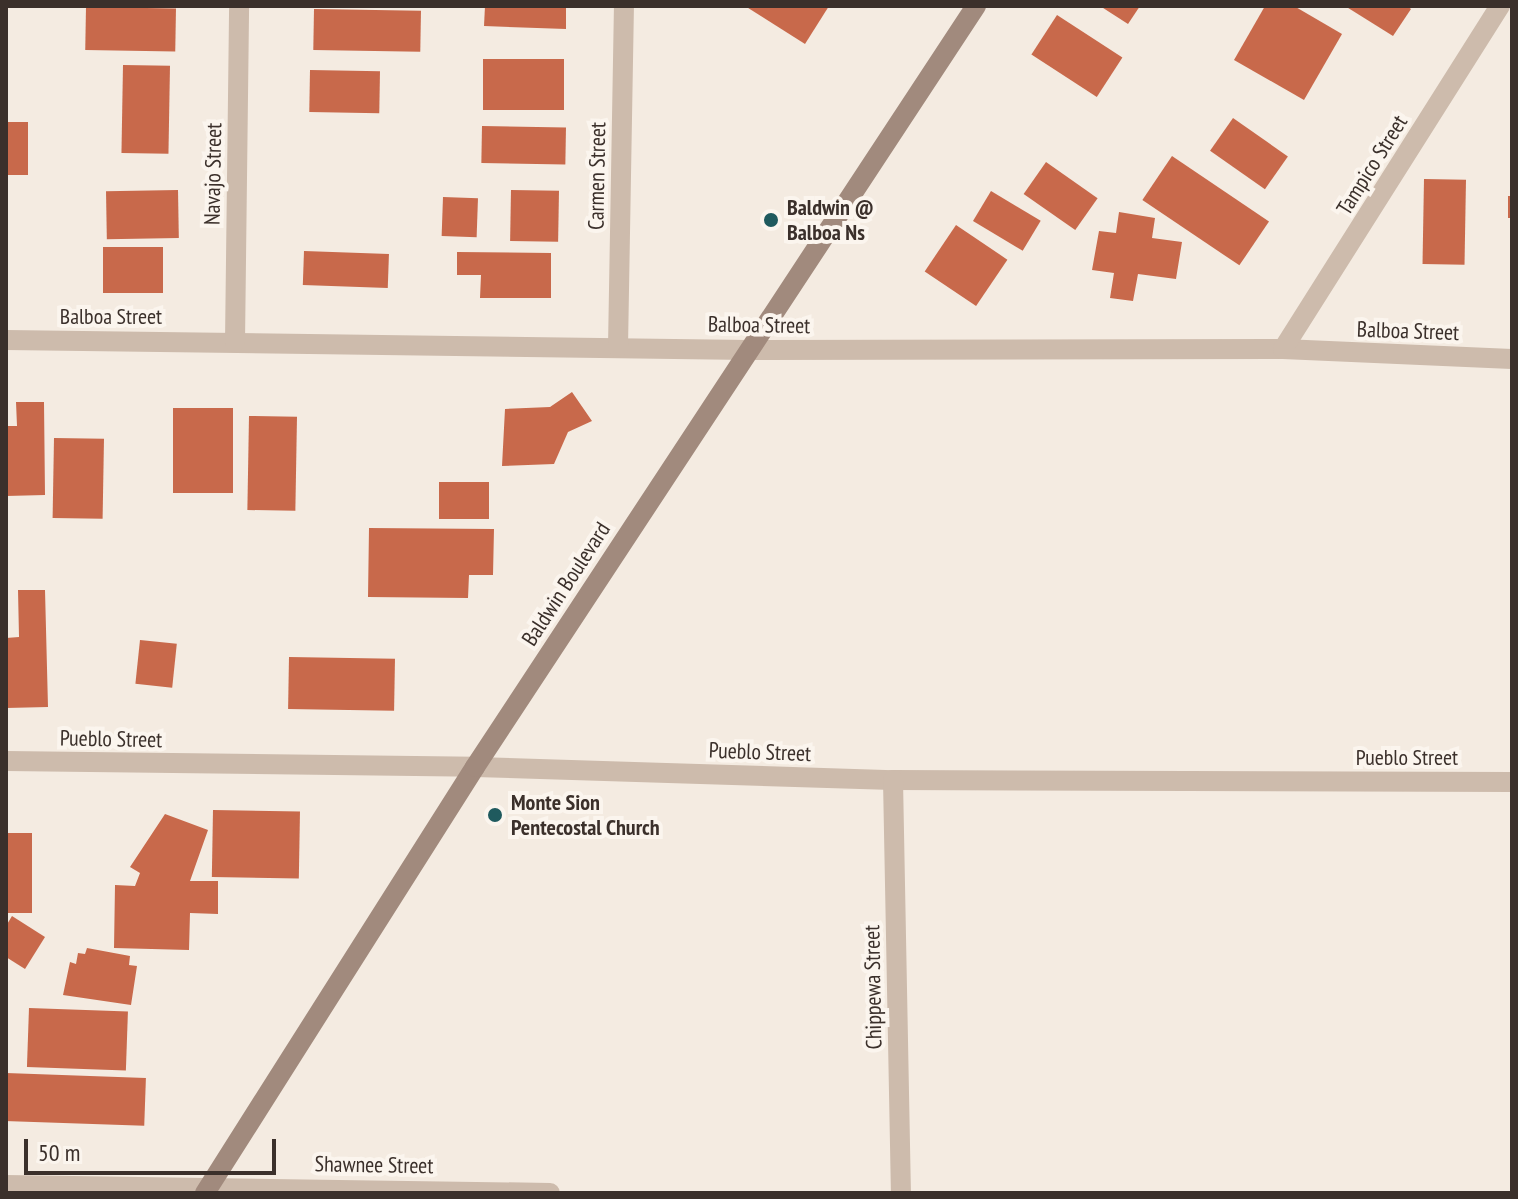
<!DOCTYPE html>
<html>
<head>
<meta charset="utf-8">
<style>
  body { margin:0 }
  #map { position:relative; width:1518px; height:1199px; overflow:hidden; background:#f4ebe1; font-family:"PT Sans Narrow",sans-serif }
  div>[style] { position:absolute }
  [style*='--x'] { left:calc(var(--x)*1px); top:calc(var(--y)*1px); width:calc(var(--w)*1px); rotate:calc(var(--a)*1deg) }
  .building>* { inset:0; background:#c8694b; transform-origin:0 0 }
  .street>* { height:20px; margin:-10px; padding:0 10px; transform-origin:10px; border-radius:10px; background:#cdbbac }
  .secondary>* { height:20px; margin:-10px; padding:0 10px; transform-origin:10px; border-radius:10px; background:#a18a7d }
  .dots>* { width:22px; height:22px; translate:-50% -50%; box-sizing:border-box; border:4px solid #fbf5ee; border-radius:50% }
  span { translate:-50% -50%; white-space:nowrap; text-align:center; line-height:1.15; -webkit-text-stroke:8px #fbf5ee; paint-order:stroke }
  .street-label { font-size:22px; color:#3b302b }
  .poi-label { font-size:22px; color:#3b302b; font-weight:700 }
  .left { translate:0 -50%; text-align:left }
  .frame { position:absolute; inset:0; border:8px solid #3b302b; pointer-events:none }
  .scale { position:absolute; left:24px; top:1139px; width:252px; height:36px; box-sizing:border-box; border:4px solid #3b302b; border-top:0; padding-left:10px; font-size:24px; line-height:28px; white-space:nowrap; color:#3b302b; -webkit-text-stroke:6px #fbf5ee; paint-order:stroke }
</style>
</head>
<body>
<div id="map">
  <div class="building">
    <div style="clip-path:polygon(485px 6px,566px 6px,566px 29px,484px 26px)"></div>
    <div style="clip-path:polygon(745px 6px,829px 6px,805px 44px)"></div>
    <div style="clip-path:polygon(1100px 6px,1140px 6px,1128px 24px)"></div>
    <div style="clip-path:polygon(1265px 6px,1294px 6px,1342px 34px,1304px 100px,1234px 60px)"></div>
    <div style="clip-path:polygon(1345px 6px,1407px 6px,1411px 9px,1393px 36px)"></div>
    <div style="left:86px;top:7px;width:90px;height:43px;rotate:1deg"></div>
    <div style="left:314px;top:9px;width:107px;height:41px;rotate:1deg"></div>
    <div style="left:1057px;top:15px;width:78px;height:47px;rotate:33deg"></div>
    <div style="left:483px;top:59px;width:81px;height:51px"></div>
    <div style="left:123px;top:65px;width:47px;height:88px;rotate:1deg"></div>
    <div style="left:310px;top:70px;width:70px;height:42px;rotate:1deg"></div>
    <div style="left:1233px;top:118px;width:67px;height:40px;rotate:35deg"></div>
    <div style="left:6px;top:122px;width:22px;height:53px"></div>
    <div style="left:482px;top:126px;width:84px;height:37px;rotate:1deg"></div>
    <div style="left:1172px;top:156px;width:117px;height:53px;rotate:34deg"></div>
    <div style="left:1046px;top:162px;width:63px;height:39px;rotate:35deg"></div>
    <div style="left:1424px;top:179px;width:42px;height:85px;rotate:1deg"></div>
    <div style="left:178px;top:190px;width:48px;height:72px;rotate:89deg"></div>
    <div style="left:511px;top:190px;width:48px;height:51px;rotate:1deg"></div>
    <div style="left:991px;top:191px;width:58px;height:35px;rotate:31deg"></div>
    <div style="left:1508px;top:196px;width:4px;height:22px"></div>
    <div style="left:443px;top:197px;width:35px;height:39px;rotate:2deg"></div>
    <div style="clip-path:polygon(1119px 212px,1155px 218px,1152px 238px,1182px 242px,1176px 279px,1138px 274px,1133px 301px,1110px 298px,1114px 273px,1092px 270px,1099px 231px,1116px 233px)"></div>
    <div style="left:956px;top:225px;width:62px;height:56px;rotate:34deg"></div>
    <div style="left:103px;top:247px;width:60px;height:46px"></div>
    <div style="left:304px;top:251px;width:85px;height:34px;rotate:2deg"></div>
    <div style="clip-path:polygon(457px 252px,551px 253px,551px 298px,480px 298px,481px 275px,457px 275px)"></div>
    <div style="clip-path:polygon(572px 392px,592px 421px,568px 432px,554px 464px,502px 466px,505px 409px,550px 407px)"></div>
    <div style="clip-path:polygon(16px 402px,44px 402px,45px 495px,6px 496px,6px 426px,17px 426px)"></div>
    <div style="left:173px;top:408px;width:60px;height:85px"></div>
    <div style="left:249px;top:416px;width:48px;height:94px;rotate:1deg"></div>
    <div style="left:54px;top:438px;width:50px;height:80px;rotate:1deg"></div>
    <div style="left:439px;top:482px;width:50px;height:37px"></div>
    <div style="clip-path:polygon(369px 528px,494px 529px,493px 575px,469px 575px,468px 598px,368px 597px)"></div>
    <div style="clip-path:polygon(18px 590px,45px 590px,48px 707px,6px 708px,6px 638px,19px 637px)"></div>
    <div style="left:140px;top:640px;width:37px;height:44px;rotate:6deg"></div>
    <div style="left:289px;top:657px;width:106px;height:52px;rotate:1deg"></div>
    <div style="left:213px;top:810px;width:87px;height:67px;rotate:1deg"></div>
    <div style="clip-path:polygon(165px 814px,208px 830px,190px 881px,218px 881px,218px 914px,190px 913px,189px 950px,114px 948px,115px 885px,135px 886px,140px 873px,130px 867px)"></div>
    <div style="left:6px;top:833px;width:26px;height:80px"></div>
    <div style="clip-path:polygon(12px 916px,45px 937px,25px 969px,6px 957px,6px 926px)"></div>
    <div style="clip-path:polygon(87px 948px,130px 956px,129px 965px,137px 966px,131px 1005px,63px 995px,70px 962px,76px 964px,78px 953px,85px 954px)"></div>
    <div style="left:29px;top:1008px;width:99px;height:59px;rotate:2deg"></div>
    <div style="left:6px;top:1073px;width:140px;height:48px;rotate:2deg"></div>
  </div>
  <div class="street">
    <div style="--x:6;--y:340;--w:742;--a:0.77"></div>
    <div style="--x:748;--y:350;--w:535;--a:-0.11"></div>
    <div style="--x:1283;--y:349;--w:229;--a:2.5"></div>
    <div style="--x:235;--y:342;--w:336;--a:-89.3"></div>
    <div style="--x:618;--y:347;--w:341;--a:-89"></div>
    <div style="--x:1283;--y:349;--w:406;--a:-57.7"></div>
    <div style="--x:6;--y:761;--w:469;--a:0.7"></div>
    <div style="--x:475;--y:767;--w:418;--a:1.8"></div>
    <div style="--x:893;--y:780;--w:619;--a:0.19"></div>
    <div style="--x:893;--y:780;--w:413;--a:88.9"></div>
    <div style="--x:6;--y:1185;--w:544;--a:0.84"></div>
  </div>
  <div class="secondary">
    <div style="--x:205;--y:1193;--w:504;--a:-57.63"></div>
    <div style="--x:475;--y:767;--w:911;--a:-56.64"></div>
  </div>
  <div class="dots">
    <div style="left:771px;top:220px;background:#1f5a5e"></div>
    <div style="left:495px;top:815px;background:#1f5a5e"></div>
  </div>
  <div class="street-label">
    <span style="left:1372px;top:165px;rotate:-58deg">Tampico Street</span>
    <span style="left:213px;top:174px;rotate:-89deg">Navajo Street</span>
    <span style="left:597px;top:176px;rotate:-89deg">Carmen Street</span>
    <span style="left:111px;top:317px">Balboa Street</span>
    <span style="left:759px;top:325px;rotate:1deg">Balboa Street</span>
    <span style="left:1408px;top:331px;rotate:2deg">Balboa Street</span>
    <span style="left:566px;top:584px;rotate:-57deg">Baldwin Boulevard</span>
    <span style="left:111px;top:739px;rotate:1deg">Pueblo Street</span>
    <span style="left:760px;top:752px;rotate:2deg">Pueblo Street</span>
    <span style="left:1407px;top:758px">Pueblo Street</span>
    <span style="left:873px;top:987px;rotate:-91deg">Chippewa Street</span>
    <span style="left:374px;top:1165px;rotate:1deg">Shawnee Street</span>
  </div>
  <div class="poi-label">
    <span class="left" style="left:787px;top:220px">Baldwin @<br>Balboa Ns</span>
    <span class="left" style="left:511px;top:815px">Monte Sion<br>Pentecostal Church</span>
  </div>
  <div class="frame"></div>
  <div class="scale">50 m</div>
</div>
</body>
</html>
